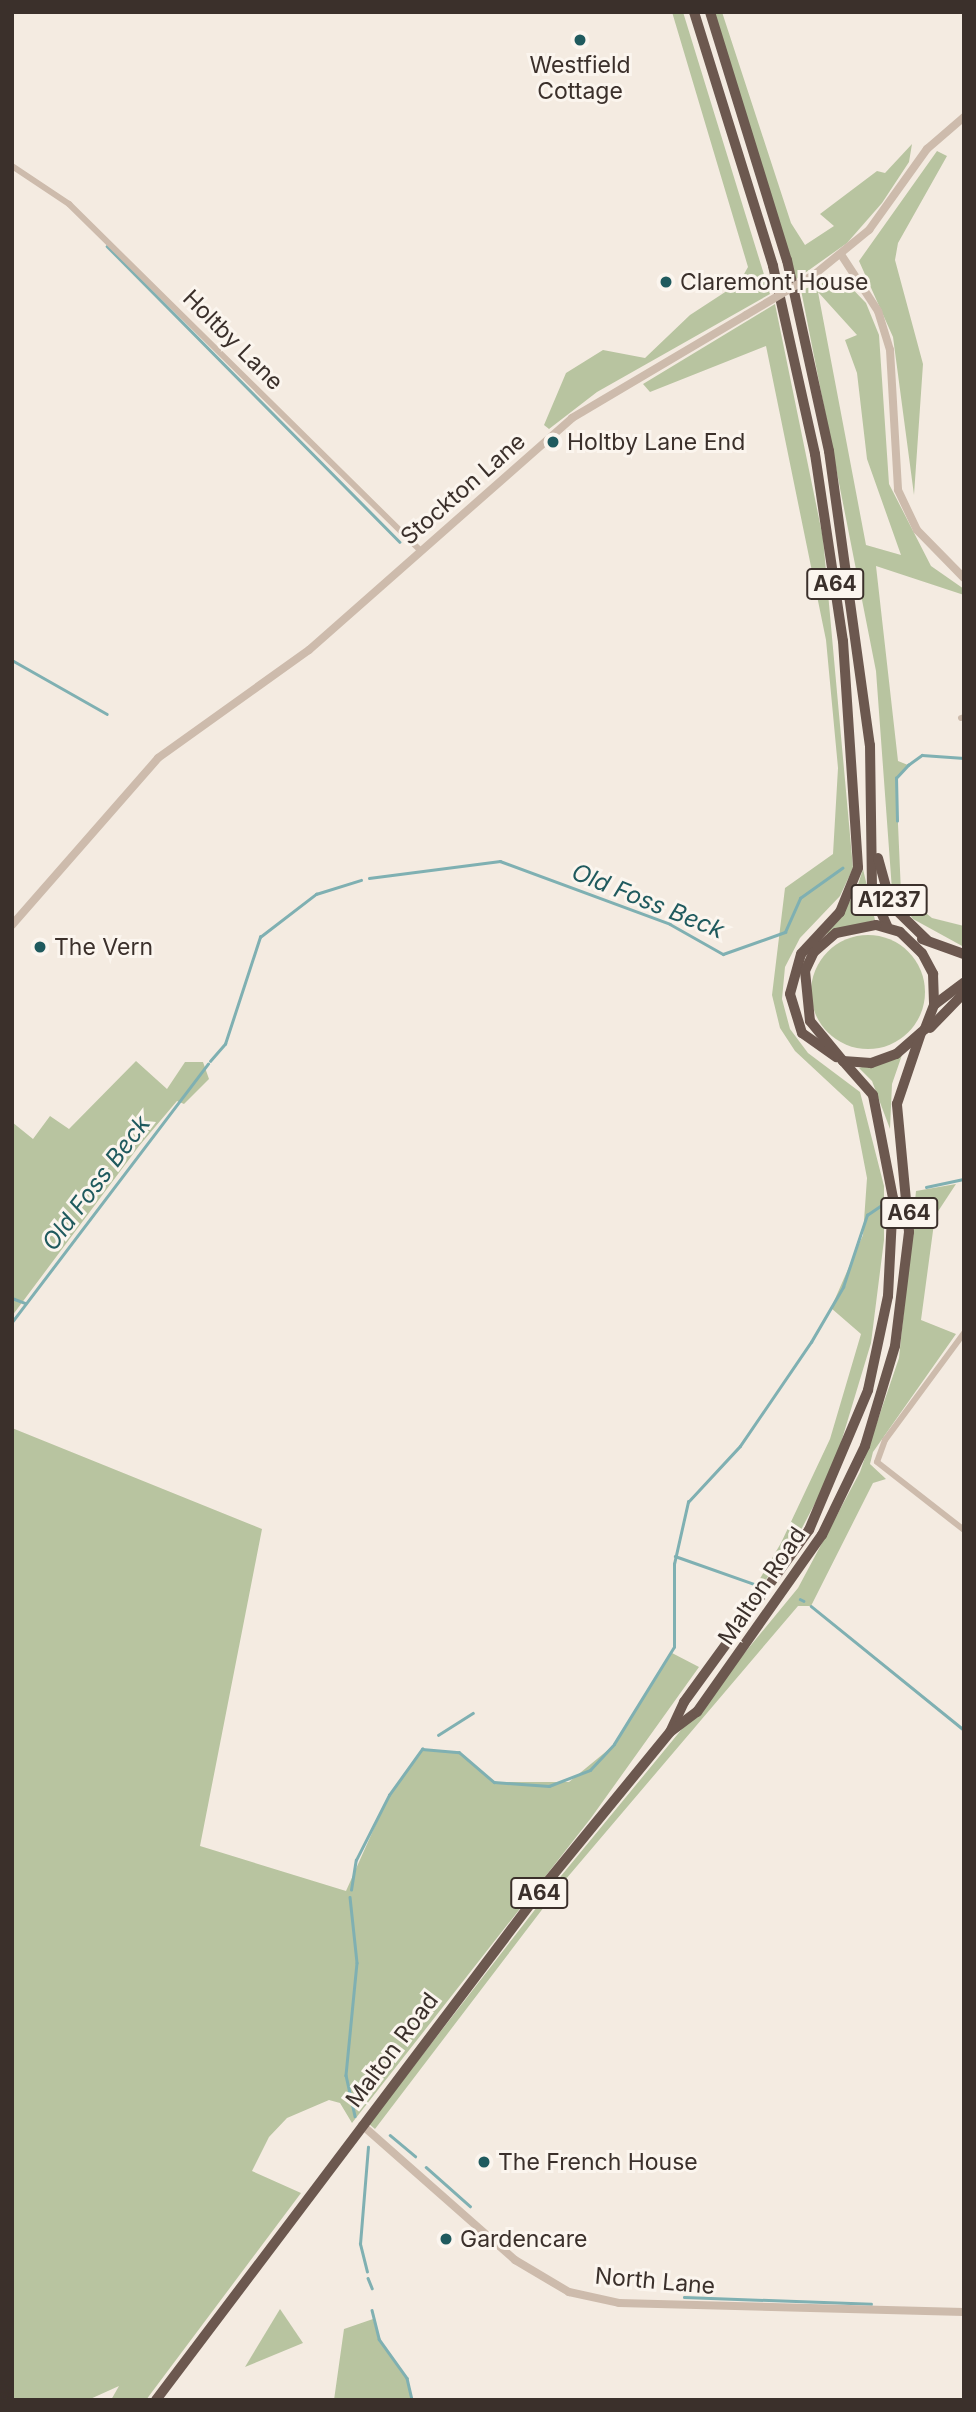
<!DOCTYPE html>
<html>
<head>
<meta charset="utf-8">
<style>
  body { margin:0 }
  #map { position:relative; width:976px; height:2412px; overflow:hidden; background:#f4ebe1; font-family:Inter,sans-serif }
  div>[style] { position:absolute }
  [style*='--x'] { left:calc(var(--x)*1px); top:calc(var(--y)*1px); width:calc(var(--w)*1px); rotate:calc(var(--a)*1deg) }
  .green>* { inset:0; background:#b8c4a0 }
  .round { border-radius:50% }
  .stream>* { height:2.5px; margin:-1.25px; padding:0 1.25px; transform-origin:1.25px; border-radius:1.25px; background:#7fb0b2 }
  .minor>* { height:6px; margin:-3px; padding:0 3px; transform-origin:3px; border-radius:3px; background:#cdbbac }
  .tertiary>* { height:8px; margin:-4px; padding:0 4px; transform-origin:4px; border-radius:4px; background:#cdbbac }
  .trunk>* { height:10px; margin:-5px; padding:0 5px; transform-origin:5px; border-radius:5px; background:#6c584f }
  .tertiary-bridge>* { height:8px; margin:-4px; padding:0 4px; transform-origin:4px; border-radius:4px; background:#cdbbac }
  .dots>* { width:19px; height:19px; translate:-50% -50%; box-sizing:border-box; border:4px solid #fbf5ee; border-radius:50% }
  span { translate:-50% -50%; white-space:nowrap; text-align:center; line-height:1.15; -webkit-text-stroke:6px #fbf5ee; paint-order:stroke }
  .shield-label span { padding:2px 5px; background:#fbf5ee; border:2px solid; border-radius:5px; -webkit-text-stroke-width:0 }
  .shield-label { font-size:21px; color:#3b302b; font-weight:700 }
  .poi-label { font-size:23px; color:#3b302b }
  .left { translate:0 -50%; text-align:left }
  .street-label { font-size:23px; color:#3b302b }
  .water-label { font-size:24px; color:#1f5a5e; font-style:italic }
  .frame { position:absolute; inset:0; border:14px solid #3b302b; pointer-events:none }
</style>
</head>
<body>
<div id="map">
  <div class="green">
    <div style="clip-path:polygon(672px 12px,683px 12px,770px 294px,597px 392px,549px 429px,544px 425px,566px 373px,603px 350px,645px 358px,690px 315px,739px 283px,748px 267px)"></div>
    <div style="clip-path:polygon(714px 12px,722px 12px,791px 223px,805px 245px,834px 226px,820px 214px,877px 171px,885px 173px,912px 144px,909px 162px,882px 203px,847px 243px,795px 280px)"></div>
    <div style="clip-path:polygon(937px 151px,947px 156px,898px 243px,895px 260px,923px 364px,914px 495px,893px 337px,859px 261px)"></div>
    <div style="clip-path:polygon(evenodd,841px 277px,866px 303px,879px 335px,889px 484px,931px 566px,964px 589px,964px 595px,876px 566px,898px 761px,908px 765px,896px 778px,901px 893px,932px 918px,964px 926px,964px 947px,913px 919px,892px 890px,876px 671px,801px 290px,841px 277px,818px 292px,857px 335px,845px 340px,857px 373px,867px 459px,901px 555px,866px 545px,818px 292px)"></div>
    <div style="clip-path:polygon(775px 304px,823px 538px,853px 868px,840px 896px,800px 938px,785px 967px,782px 999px,790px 1029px,808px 1053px,860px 1092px,884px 1186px,884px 1240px,871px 1343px,833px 1469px,802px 1528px,725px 1638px,781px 1543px,830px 1439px,861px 1334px,831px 1308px,863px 1235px,867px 1178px,853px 1105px,795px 1051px,780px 1028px,772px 995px,785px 888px,833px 854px,838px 768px,826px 640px,766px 346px,650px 392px,643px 384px)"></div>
    <div style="clip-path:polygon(863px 869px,875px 920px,826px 934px,855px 894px)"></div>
    <div class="round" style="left:811px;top:935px;width:114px;height:114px"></div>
    <div style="clip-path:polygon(902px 1055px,892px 1084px,890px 1129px,872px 1081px,859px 1068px)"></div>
    <div style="clip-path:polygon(136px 1061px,167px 1089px,185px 1062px,203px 1062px,209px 1079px,184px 1104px,177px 1101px,139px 1146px,12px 1316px,12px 1122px,33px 1139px,50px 1116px,69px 1129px)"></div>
    <div style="clip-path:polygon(956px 1184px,935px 1216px,921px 1320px,956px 1334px,873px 1452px,870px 1464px,886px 1479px,873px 1483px,811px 1606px,798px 1606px,560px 1886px,375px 2129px,369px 2124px,561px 1876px,798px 1588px,860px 1472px,899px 1358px,916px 1191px)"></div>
    <div style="clip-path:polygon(12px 1428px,262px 1529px,200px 1846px,346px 1891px,389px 1795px,422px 1749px,459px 1752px,494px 1782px,569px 1782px,614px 1745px,672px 1653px,699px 1667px,591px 1818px,352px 2123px,340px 2103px,329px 2100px,287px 2118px,269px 2137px,252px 2171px,301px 2193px,146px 2400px,111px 2400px,119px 2386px,88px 2400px,12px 2400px)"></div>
    <div style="clip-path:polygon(280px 2309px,303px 2343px,245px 2367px)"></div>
    <div style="clip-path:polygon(373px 2319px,379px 2339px,407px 2378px,412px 2400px,334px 2400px,344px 2329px)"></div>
  </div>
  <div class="stream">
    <div style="--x:107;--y:246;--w:416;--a:45.3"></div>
    <div style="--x:12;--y:660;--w:109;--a:29.6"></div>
    <div style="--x:897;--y:821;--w:43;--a:-91.3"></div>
    <div style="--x:896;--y:778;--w:18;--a:-47"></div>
    <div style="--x:908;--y:765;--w:17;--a:-36"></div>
    <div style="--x:922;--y:755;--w:42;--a:4.1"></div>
    <div style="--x:369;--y:878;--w:132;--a:-7.4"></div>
    <div style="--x:500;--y:861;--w:181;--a:20.3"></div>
    <div style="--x:670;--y:924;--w:61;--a:29.5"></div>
    <div style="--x:723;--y:954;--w:66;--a:-19.5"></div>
    <div style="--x:785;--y:932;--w:37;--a:-66"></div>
    <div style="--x:800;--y:898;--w:52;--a:-35.5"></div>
    <div style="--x:210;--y:1061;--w:23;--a:-49"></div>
    <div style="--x:225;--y:1044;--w:113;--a:-71.9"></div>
    <div style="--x:260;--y:937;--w:71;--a:-37.5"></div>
    <div style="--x:316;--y:894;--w:47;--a:-17.3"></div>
    <div style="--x:926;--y:1187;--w:39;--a:-12"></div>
    <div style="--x:12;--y:1298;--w:14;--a:21"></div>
    <div style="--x:12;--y:1322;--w:324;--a:-52.8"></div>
    <div style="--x:675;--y:1556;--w:87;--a:19.5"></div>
    <div style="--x:800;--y:1599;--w:4;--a:27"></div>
    <div style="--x:811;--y:1606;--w:197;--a:39"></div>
    <div style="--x:438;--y:1735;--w:41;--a:-32.2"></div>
    <div style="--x:351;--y:1890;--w:30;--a:-81"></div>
    <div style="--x:356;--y:1860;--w:73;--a:-63.1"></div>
    <div style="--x:389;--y:1795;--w:57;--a:-54.3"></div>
    <div style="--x:422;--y:1749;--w:37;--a:5"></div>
    <div style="--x:459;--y:1752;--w:46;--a:40.6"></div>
    <div style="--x:494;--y:1782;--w:55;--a:4.2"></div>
    <div style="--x:549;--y:1786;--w:44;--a:-21.3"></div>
    <div style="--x:590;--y:1770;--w:35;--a:-47"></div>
    <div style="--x:614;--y:1744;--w:114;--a:-58.3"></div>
    <div style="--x:674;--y:1647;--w:83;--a:-90"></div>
    <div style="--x:674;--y:1564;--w:64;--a:-77.3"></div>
    <div style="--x:688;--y:1502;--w:76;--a:-47.1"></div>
    <div style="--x:740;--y:1446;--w:126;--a:-55.7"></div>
    <div style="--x:811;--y:1342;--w:64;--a:-59.8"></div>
    <div style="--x:843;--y:1287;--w:76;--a:-71.6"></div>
    <div style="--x:867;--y:1215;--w:18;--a:-34"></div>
    <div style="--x:350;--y:1897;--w:66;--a:83.9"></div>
    <div style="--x:357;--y:1963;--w:113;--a:95.6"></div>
    <div style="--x:346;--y:2075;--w:42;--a:77.6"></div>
    <div style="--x:390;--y:2135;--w:33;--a:40"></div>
    <div style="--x:426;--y:2167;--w:59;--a:41.6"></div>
    <div style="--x:367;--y:2272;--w:29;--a:-104"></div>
    <div style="--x:360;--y:2244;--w:97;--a:-85.3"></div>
    <div style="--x:368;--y:2278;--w:11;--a:68"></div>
    <div style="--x:684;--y:2297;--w:187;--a:2.1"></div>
    <div style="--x:372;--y:2310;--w:30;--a:76"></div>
    <div style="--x:379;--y:2339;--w:48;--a:54.3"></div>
    <div style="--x:407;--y:2378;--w:23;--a:77"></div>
  </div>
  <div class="minor">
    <div style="--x:12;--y:166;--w:69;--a:33.7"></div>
    <div style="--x:69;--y:204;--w:494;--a:44.6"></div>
    <div style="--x:961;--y:718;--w:3;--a:-18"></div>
    <div style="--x:964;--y:1333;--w:133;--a:126.4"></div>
    <div style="--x:885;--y:1440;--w:23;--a:110"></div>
    <div style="--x:877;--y:1462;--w:110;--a:38"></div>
  </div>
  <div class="tertiary">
    <div style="--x:842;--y:256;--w:66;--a:56.8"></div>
    <div style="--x:878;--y:311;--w:41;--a:72.9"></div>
    <div style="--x:890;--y:350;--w:140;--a:86.7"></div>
    <div style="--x:898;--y:490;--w:44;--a:64.6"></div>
    <div style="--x:917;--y:530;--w:67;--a:45.6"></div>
    <div style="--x:815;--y:274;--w:70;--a:-39.2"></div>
    <div style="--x:869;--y:230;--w:100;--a:-54.4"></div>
    <div style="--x:927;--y:149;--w:49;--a:-40.9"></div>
    <div style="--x:12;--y:925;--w:222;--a:-48.8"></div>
    <div style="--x:158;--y:758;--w:186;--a:-35.6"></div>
    <div style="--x:309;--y:650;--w:351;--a:-41.4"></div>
    <div style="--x:572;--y:418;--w:202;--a:-30.6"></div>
    <div style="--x:362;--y:2125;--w:204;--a:41.4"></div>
    <div style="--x:515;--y:2260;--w:63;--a:30.7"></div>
    <div style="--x:569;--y:2292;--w:51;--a:12.4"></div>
    <div style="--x:619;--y:2303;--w:345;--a:1.5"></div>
  </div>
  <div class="trunk">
    <div style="--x:694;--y:12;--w:266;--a:72.7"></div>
    <div style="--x:773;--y:266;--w:193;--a:77.4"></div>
    <div style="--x:815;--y:454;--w:189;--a:81.5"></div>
    <div style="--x:843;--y:641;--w:227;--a:86.2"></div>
    <div style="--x:858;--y:868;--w:48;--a:112.2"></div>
    <div style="--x:840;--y:912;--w:57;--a:132.9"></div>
    <div style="--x:801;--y:954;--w:41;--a:105.4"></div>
    <div style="--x:790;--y:994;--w:41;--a:72.9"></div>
    <div style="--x:802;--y:1033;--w:42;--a:35.2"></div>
    <div style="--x:710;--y:12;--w:260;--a:72.8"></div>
    <div style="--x:787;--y:260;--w:196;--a:77.6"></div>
    <div style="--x:829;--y:451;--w:297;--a:82.1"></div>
    <div style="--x:870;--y:745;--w:147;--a:89.2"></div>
    <div style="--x:872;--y:892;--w:37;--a:66"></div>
    <div style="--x:878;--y:858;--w:49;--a:74.5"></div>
    <div style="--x:891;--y:905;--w:50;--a:44.2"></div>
    <div style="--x:876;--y:925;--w:25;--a:16"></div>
    <div style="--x:900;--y:932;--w:30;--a:44"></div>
    <div style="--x:922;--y:953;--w:24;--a:62"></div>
    <div style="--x:933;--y:974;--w:31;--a:88"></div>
    <div style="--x:934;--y:1005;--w:26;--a:111"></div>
    <div style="--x:925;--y:1029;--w:38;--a:139"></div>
    <div style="--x:896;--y:1054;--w:27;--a:160"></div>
    <div style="--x:871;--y:1063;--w:28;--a:-176"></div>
    <div style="--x:843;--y:1061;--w:52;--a:-129.5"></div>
    <div style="--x:810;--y:1021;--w:50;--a:-95.7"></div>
    <div style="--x:805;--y:971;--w:21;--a:-65"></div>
    <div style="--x:814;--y:952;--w:29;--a:-41"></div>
    <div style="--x:836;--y:933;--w:41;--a:-11.3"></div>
    <div style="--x:922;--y:939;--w:45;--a:19.7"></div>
    <div style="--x:934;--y:1005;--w:38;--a:-37"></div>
    <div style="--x:930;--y:1028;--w:49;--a:-45.8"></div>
    <div style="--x:671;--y:1730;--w:31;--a:-65"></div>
    <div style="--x:684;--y:1702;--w:213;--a:-54"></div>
    <div style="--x:809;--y:1530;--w:152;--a:-67.1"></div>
    <div style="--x:868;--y:1390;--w:96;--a:-78"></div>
    <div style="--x:888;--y:1296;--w:98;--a:-87.1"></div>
    <div style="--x:893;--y:1198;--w:105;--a:-101"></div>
    <div style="--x:873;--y:1095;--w:45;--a:-131.4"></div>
    <div style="--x:156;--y:2400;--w:644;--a:-52.95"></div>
    <div style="--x:544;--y:1886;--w:199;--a:-50.7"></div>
    <div style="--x:670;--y:1732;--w:34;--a:-37"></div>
    <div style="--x:697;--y:1712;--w:217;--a:-54.8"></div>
    <div style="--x:822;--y:1535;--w:99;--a:-64.2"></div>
    <div style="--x:865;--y:1446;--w:104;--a:-73.3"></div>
    <div style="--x:895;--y:1346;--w:115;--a:-83"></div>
    <div style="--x:909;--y:1232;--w:129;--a:-95.4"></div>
    <div style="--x:897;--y:1104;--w:75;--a:-71.3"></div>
  </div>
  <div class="tertiary-bridge">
    <div style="--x:746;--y:315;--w:80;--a:-30.7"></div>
  </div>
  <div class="dots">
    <div style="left:580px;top:40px;background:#1f5a5e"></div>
    <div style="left:666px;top:282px;background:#1f5a5e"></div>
    <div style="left:553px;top:442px;background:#1f5a5e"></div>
    <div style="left:40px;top:947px;background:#1f5a5e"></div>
    <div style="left:484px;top:2162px;background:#1f5a5e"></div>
    <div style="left:446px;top:2239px;background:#1f5a5e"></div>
  </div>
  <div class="shield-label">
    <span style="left:835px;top:584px">A64</span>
    <span style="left:889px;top:900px">A1237</span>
    <span style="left:909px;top:1213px">A64</span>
    <span style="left:539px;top:1893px">A64</span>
  </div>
  <div class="poi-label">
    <span style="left:580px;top:78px">Westfield<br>Cottage</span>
    <span class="left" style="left:680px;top:282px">Claremont House</span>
    <span class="left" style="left:567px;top:442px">Holtby Lane End</span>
    <span class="left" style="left:54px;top:947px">The Vern</span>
    <span class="left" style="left:498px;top:2162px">The French House</span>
    <span class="left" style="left:460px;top:2239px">Gardencare</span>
  </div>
  <div class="street-label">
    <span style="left:233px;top:340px;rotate:45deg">Holtby Lane</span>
    <span style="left:463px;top:489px;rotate:-41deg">Stockton Lane</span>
    <span style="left:762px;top:1586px;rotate:-56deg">Malton Road</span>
    <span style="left:392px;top:2050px;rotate:-53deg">Malton Road</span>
    <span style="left:655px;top:2281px;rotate:5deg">North Lane</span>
  </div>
  <div class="water-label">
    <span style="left:648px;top:901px;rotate:22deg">Old Foss Beck</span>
    <span style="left:96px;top:1183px;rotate:-53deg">Old Foss Beck</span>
  </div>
  <div class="frame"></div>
</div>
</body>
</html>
